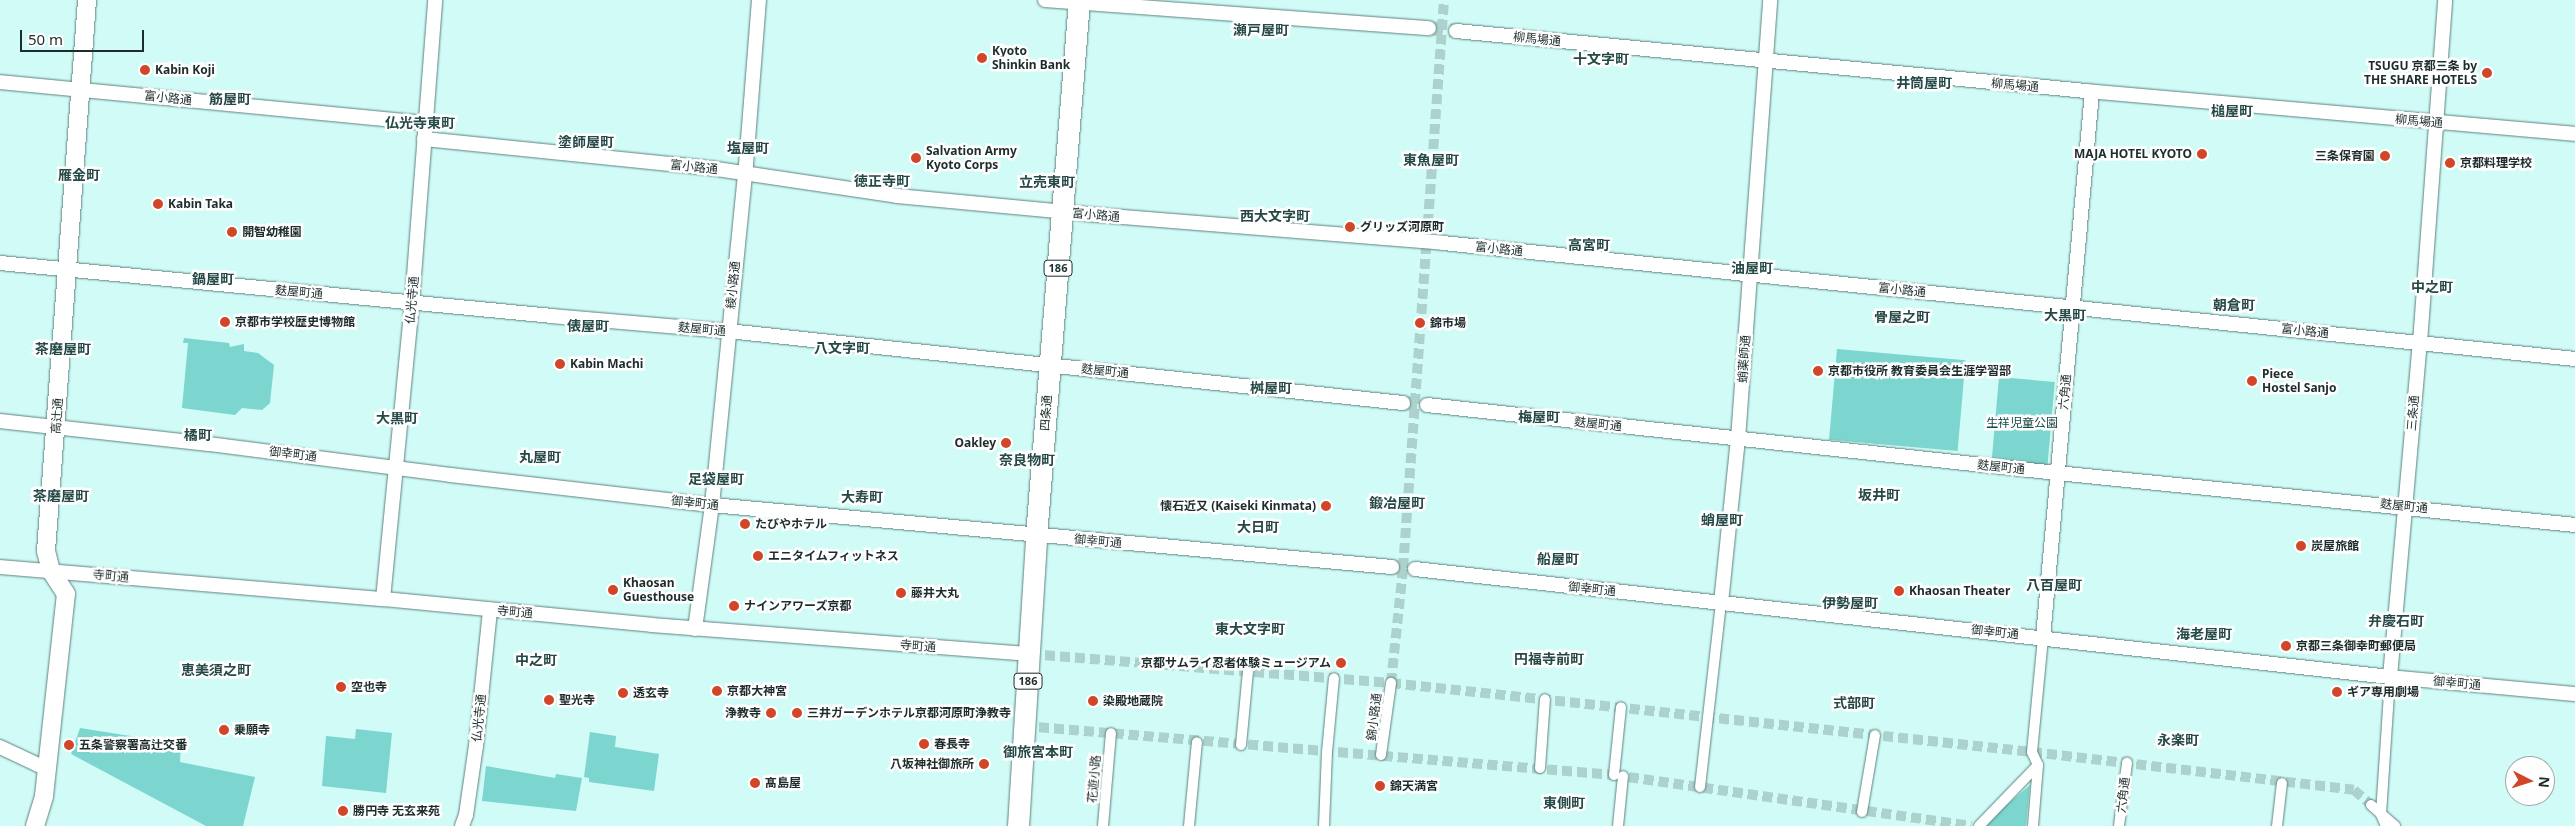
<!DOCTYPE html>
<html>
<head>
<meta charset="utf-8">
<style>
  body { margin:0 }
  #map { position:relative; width:2575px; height:826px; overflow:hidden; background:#d1fbf7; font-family:"Noto Sans","Noto Sans JP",sans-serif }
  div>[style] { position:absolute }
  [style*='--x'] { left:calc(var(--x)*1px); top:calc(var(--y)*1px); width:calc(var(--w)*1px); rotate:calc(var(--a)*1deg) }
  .green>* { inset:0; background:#7cd5ce; transform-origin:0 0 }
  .pedestrian-tunnel>* { height:10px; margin-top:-5px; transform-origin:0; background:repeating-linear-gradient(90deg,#add2ce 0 10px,transparent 0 15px) }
  .minor-tunnel>* { height:14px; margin-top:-7px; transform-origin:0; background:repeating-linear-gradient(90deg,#add2ce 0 14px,transparent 0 21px) }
  .roads { filter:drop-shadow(0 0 1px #5c827e) drop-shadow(0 0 1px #5c827e) }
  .pedestrian>* { height:10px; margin:-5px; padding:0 5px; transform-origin:5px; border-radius:5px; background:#fff }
  .minor>* { height:14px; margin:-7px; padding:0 7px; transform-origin:7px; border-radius:7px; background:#fff }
  .tertiary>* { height:18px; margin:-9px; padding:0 9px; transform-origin:9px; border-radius:9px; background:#fff }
  .primary>* { height:21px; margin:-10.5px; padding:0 10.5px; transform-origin:10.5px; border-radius:10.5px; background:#fff }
  .dots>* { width:14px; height:14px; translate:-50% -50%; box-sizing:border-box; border:2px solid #fefefe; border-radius:50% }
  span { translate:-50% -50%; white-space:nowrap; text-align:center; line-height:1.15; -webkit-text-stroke:5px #fefefe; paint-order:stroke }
  .shield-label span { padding:1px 4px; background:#fefefe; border:1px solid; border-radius:4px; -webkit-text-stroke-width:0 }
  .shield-label { font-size:11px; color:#1d2d2c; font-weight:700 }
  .street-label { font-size:12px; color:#1d2d2c }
  .poi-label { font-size:12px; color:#1d2d2c; font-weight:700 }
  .left { translate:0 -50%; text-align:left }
  .right { translate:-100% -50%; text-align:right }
  .park-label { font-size:12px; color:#164744 }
  .neighbourhood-label { font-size:14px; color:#254947; font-weight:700 }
  .north { position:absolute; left:2505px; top:756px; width:50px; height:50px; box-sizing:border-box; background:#fefefe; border:1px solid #a4aaaa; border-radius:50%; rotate:95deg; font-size:14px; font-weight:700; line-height:20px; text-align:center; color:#1d2d2c }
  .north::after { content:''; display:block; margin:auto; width:18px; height:22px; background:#d14628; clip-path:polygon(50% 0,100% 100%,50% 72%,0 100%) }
  .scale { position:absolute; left:20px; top:30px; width:124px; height:22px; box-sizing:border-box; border:2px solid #1d2d2c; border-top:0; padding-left:6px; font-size:15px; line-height:18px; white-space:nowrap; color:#1d2d2c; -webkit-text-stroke:4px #fefefe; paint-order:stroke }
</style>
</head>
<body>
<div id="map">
  <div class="green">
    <div style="clip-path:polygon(184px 338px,229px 343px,230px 347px,244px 344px,244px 351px,258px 353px,274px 365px,270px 403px,262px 410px,242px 408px,235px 415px,182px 408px,188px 343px,183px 343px)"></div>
    <div style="left:1837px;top:349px;width:129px;height:91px;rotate:5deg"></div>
    <div style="left:1999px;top:377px;width:56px;height:87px;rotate:5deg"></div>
    <div style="clip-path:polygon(80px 728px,181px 744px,180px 762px,255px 777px,243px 826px,206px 826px,71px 754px)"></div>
    <div style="clip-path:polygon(356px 729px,392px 733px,386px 793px,322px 786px,326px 736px,355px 739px)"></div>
    <div style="clip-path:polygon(590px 732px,616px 736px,615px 747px,659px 754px,654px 791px,589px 782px,589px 778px,584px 777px)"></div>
    <div style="clip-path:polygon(486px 766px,555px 778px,556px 774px,582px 778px,576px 811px,482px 801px)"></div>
    <div style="clip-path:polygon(2030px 785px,2026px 826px,1982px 826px)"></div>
  </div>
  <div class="pedestrian-tunnel">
    <div style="--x:1030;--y:654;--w:362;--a:4.6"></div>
    <div style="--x:1391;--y:683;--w:645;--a:6.14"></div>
    <div style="--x:2032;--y:752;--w:324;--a:6.7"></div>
    <div style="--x:2354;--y:790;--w:23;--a:41"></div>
    <div style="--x:1391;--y:683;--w:116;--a:-84"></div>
    <div style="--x:1403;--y:568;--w:569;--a:-85.87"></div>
    <div style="--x:1024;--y:726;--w:592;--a:4.75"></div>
    <div style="--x:1614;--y:775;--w:361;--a:8.1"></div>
  </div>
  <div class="minor-tunnel">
    <div style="--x:1429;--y:28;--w:27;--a:6"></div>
    <div style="--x:1403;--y:403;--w:24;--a:5"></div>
    <div style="--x:1392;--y:567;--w:23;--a:5"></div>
  </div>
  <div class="roads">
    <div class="pedestrian">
      <div style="--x:1241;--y:745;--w:74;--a:-84.6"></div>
      <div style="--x:1381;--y:755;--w:73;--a:-82.1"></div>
      <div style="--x:1540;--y:768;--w:69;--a:-85.9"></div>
      <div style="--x:1614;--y:775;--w:68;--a:-84.1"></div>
      <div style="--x:1700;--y:787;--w:185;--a:-83.5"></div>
      <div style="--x:2371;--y:805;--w:32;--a:41"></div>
      <div style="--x:1862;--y:812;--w:78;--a:-80.4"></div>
      <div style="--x:1103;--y:826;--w:93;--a:-85.1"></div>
      <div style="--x:1189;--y:826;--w:84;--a:-84.6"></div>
      <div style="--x:1324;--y:826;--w:74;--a:-87.7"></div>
      <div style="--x:1327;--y:752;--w:74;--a:-84.6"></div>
      <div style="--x:1618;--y:826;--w:50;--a:-84.3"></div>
      <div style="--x:1979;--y:826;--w:85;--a:-46"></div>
      <div style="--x:2038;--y:765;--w:14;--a:-115"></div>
      <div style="--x:2032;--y:752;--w:116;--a:-84.5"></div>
      <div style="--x:2033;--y:826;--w:61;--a:-85.3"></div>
      <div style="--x:2119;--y:826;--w:64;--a:-82.8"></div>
      <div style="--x:2277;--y:826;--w:43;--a:-83.4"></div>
      <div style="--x:2386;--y:826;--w:13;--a:-113"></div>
      <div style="--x:2381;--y:814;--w:137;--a:-86.2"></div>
    </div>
    <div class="minor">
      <div style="--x:1045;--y:0;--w:385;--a:4.2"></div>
      <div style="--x:1456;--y:31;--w:633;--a:5.44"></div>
      <div style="--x:2086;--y:91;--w:491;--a:5"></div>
      <div style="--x:0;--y:82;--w:428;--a:5.5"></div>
      <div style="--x:424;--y:139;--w:287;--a:5.8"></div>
      <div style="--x:710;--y:168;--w:189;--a:8.5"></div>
      <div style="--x:897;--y:196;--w:190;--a:5.4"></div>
      <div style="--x:1086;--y:214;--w:358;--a:4.6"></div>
      <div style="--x:1443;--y:243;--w:1138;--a:5.85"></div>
      <div style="--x:0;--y:263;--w:555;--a:5.48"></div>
      <div style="--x:552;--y:316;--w:177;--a:4.9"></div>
      <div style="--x:728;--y:331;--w:679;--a:6.09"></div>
      <div style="--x:1427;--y:405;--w:634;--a:6.16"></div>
      <div style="--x:2057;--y:473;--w:521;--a:5.73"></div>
      <div style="--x:0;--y:421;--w:210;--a:6.3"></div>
      <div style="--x:209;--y:444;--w:244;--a:7.3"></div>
      <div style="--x:451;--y:475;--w:263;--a:6.6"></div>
      <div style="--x:712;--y:505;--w:683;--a:5.21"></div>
      <div style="--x:0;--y:567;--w:384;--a:4.8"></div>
      <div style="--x:383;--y:599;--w:270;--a:5.5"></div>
      <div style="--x:652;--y:625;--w:379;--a:4.4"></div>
      <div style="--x:1415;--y:569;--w:981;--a:6.32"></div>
      <div style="--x:2390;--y:677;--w:186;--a:5.3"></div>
      <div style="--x:383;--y:599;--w:298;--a:-84.4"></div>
      <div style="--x:412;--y:302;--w:303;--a:-85.6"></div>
      <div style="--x:1721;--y:603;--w:165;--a:-84.1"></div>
      <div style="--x:1738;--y:439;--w:440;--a:-85.8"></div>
      <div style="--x:695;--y:629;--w:125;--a:-82.2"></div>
      <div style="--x:712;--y:505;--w:342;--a:-84.3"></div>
      <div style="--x:746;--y:165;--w:166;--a:-85.5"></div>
      <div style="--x:2043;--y:637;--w:547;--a:-84.86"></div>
      <div style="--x:2390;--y:677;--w:335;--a:-84.9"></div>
      <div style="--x:2420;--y:343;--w:344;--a:-85.8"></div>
      <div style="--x:0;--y:747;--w:52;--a:25.1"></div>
      <div style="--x:462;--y:826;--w:12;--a:-70"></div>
      <div style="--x:466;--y:815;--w:70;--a:-81.8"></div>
      <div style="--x:476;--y:746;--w:137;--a:-84.1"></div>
    </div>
    <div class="tertiary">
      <div style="--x:35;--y:826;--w:31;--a:-73"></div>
      <div style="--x:44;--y:796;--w:203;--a:-83.8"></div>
      <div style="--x:66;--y:594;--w:27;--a:-123"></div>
      <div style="--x:51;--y:571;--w:21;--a:-104"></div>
      <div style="--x:46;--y:551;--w:553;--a:-85.74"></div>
    </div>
    <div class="primary">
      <div style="--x:1018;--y:826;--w:291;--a:-86.4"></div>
      <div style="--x:1036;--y:536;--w:538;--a:-85.41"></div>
    </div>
  </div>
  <div class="dots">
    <div style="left:982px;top:58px;background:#d14628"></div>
    <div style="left:145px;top:70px;background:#d14628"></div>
    <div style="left:2487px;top:73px;background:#d14628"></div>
    <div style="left:2202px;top:154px;background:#d14628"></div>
    <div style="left:2385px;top:156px;background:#d14628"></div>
    <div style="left:916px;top:158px;background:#d14628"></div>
    <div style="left:2450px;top:163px;background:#d14628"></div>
    <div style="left:158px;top:204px;background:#d14628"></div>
    <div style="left:1350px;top:227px;background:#d14628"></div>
    <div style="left:232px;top:232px;background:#d14628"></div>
    <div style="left:225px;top:322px;background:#d14628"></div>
    <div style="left:1420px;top:323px;background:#d14628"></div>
    <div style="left:560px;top:364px;background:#d14628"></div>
    <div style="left:1818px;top:371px;background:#d14628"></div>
    <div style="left:2252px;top:381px;background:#d14628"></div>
    <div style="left:1006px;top:443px;background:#d14628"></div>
    <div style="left:1326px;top:506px;background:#d14628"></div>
    <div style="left:745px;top:524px;background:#d14628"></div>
    <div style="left:2301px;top:546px;background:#d14628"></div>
    <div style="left:758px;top:556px;background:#d14628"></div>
    <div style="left:613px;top:590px;background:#d14628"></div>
    <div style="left:1899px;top:591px;background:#d14628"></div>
    <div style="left:901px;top:593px;background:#d14628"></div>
    <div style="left:734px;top:606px;background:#d14628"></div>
    <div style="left:2286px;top:646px;background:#d14628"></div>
    <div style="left:1341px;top:663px;background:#d14628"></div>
    <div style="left:341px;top:687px;background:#d14628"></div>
    <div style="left:717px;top:691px;background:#d14628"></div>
    <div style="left:2337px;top:692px;background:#d14628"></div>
    <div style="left:623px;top:693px;background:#d14628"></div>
    <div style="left:549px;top:700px;background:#d14628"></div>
    <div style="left:1093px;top:701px;background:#d14628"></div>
    <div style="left:771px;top:713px;background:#d14628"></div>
    <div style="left:797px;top:713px;background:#d14628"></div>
    <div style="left:224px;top:730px;background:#d14628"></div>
    <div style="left:924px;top:744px;background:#d14628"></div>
    <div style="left:69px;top:745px;background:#d14628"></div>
    <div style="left:984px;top:764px;background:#d14628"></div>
    <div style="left:755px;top:783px;background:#d14628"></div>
    <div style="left:1380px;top:786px;background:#d14628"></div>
    <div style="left:343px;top:811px;background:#d14628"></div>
  </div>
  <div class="shield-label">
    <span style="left:1058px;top:268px">186</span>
    <span style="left:1028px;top:681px">186</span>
  </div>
  <div class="street-label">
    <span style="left:1537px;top:39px;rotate:6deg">柳馬場通</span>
    <span style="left:2015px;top:85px;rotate:5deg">柳馬場通</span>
    <span style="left:168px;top:98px;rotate:6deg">富小路通</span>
    <span style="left:2419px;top:121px;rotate:5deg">柳馬場通</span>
    <span style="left:694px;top:167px;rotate:6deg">富小路通</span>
    <span style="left:1096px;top:215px;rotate:5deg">富小路通</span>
    <span style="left:1499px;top:249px;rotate:6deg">富小路通</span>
    <span style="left:733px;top:285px;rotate:-84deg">綾小路通</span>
    <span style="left:1902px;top:290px;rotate:6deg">富小路通</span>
    <span style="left:299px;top:292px;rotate:5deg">麩屋町通</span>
    <span style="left:412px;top:300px;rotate:-85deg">仏光寺通</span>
    <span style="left:702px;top:329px;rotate:5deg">麩屋町通</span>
    <span style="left:2305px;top:331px;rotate:6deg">富小路通</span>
    <span style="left:1744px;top:359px;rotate:-86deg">蛸薬師通</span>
    <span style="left:1105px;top:371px;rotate:6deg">麩屋町通</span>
    <span style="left:2065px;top:392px;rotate:-85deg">六角通</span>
    <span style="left:1046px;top:413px;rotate:-86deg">四条通</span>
    <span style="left:2413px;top:413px;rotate:-85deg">三条通</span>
    <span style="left:57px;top:416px;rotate:-86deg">高辻通</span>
    <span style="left:1598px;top:424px;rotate:6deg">麩屋町通</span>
    <span style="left:293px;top:454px;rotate:7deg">御幸町通</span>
    <span style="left:2001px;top:467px;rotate:6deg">麩屋町通</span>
    <span style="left:695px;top:503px;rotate:6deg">御幸町通</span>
    <span style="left:2404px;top:506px;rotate:6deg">麩屋町通</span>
    <span style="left:1098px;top:541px;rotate:5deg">御幸町通</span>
    <span style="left:111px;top:576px;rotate:5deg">寺町通</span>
    <span style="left:1592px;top:589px;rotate:6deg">御幸町通</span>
    <span style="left:515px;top:612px;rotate:5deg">寺町通</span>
    <span style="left:1995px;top:632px;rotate:6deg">御幸町通</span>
    <span style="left:918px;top:646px;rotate:4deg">寺町通</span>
    <span style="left:2457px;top:683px;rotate:5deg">御幸町通</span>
    <span style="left:1374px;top:717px;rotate:-83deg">錦小路通</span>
    <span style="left:479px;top:718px;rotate:-84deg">仏光寺通</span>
    <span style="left:1094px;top:779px;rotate:-85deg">花遊小路</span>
    <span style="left:2123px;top:795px;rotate:-83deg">六角通</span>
  </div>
  <div class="poi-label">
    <span class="left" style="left:992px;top:58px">Kyoto<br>Shinkin Bank</span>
    <span class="right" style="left:2477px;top:73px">TSUGU 京都三条 by<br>THE SHARE HOTELS</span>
    <span class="left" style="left:155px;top:70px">Kabin Koji</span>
    <span class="left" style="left:926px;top:158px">Salvation Army<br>Kyoto Corps</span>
    <span class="right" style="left:2192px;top:154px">MAJA HOTEL KYOTO</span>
    <span class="right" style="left:2375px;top:156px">三条保育園</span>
    <span class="left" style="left:2460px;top:163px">京都料理学校</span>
    <span class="left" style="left:168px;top:204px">Kabin Taka</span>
    <span class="left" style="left:1360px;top:227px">グリッズ河原町</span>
    <span class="left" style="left:242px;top:232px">開智幼稚園</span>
    <span class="left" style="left:235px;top:322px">京都市学校歴史博物館</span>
    <span class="left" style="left:1430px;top:323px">錦市場</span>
    <span class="left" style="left:570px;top:364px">Kabin Machi</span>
    <span class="left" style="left:1828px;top:371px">京都市役所 教育委員会生涯学習部</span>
    <span class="left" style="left:2262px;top:381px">Piece<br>Hostel Sanjo</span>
    <span class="right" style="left:996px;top:443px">Oakley</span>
    <span class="right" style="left:1316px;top:506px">懐石近又 (Kaiseki Kinmata)</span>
    <span class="left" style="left:755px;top:524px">たびやホテル</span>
    <span class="left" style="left:2311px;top:546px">炭屋旅館</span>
    <span class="left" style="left:768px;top:556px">エニタイムフィットネス</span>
    <span class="left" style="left:623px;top:590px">Khaosan<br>Guesthouse</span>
    <span class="left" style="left:1909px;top:591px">Khaosan Theater</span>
    <span class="left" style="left:911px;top:593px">藤井大丸</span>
    <span class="left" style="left:744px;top:606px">ナインアワーズ京都</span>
    <span class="left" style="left:2296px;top:646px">京都三条御幸町郵便局</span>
    <span class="right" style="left:1331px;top:663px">京都サムライ忍者体験ミュージアム</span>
    <span class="left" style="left:351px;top:687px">空也寺</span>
    <span class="left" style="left:727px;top:691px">京都大神宮</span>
    <span class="left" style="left:2347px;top:692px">ギア専用劇場</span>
    <span class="left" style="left:633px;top:693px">透玄寺</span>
    <span class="left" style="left:559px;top:700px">聖光寺</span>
    <span class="left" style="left:1103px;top:701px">染殿地蔵院</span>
    <span class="right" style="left:761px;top:713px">浄教寺</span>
    <span class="left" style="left:807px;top:713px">三井ガーデンホテル京都河原町浄教寺</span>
    <span class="left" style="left:234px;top:730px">乗願寺</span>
    <span class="left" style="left:934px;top:744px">春長寺</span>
    <span class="left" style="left:79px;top:745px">五条警察署高辻交番</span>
    <span class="right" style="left:974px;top:764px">八坂神社御旅所</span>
    <span class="left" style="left:765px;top:783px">髙島屋</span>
    <span class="left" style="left:1390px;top:786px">錦天満宮</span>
    <span class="left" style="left:353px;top:811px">勝円寺 无玄来苑</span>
  </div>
  <div class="park-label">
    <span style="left:2022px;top:423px">生祥児童公園</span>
  </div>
  <div class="neighbourhood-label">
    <span style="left:1261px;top:30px">瀬戸屋町</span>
    <span style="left:1601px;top:59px">十文字町</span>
    <span style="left:1924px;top:83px">井筒屋町</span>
    <span style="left:230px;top:99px">筋屋町</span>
    <span style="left:2232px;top:111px">槌屋町</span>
    <span style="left:420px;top:123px">仏光寺東町</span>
    <span style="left:586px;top:142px">塗師屋町</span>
    <span style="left:748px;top:148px">塩屋町</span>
    <span style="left:1431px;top:160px">東魚屋町</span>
    <span style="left:79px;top:175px">雁金町</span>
    <span style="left:882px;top:181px">徳正寺町</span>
    <span style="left:1047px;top:182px">立売東町</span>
    <span style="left:1275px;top:216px">西大文字町</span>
    <span style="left:1589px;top:245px">高宮町</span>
    <span style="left:1752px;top:268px">油屋町</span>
    <span style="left:213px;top:279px">鍋屋町</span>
    <span style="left:2432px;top:287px">中之町</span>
    <span style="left:2234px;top:305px">朝倉町</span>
    <span style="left:2065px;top:315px">大黒町</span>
    <span style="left:1902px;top:317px">骨屋之町</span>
    <span style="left:588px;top:326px">俵屋町</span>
    <span style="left:842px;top:348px">八文字町</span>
    <span style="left:63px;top:349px">茶磨屋町</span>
    <span style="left:1271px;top:388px">桝屋町</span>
    <span style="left:1539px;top:417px">梅屋町</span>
    <span style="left:397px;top:418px">大黒町</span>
    <span style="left:198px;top:435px">橘町</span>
    <span style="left:540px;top:457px">丸屋町</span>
    <span style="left:1027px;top:460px">奈良物町</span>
    <span style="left:716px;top:479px">足袋屋町</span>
    <span style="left:1879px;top:495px">坂井町</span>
    <span style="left:61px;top:496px">茶磨屋町</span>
    <span style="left:862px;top:497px">大寿町</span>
    <span style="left:1397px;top:503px">鍛冶屋町</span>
    <span style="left:1722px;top:520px">蛸屋町</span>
    <span style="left:1258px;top:527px">大日町</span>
    <span style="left:1558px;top:559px">船屋町</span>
    <span style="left:2054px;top:585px">八百屋町</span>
    <span style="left:1850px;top:603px">伊勢屋町</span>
    <span style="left:2396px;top:621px">弁慶石町</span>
    <span style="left:1250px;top:629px">東大文字町</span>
    <span style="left:2204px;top:634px">海老屋町</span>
    <span style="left:1549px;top:659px">円福寺前町</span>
    <span style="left:536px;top:660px">中之町</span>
    <span style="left:216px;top:670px">恵美須之町</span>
    <span style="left:1854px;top:703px">式部町</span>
    <span style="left:2178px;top:740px">永楽町</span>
    <span style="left:1038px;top:752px">御旅宮本町</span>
    <span style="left:1564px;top:803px">東側町</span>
  </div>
  <div class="north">N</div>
  <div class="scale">50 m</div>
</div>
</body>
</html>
